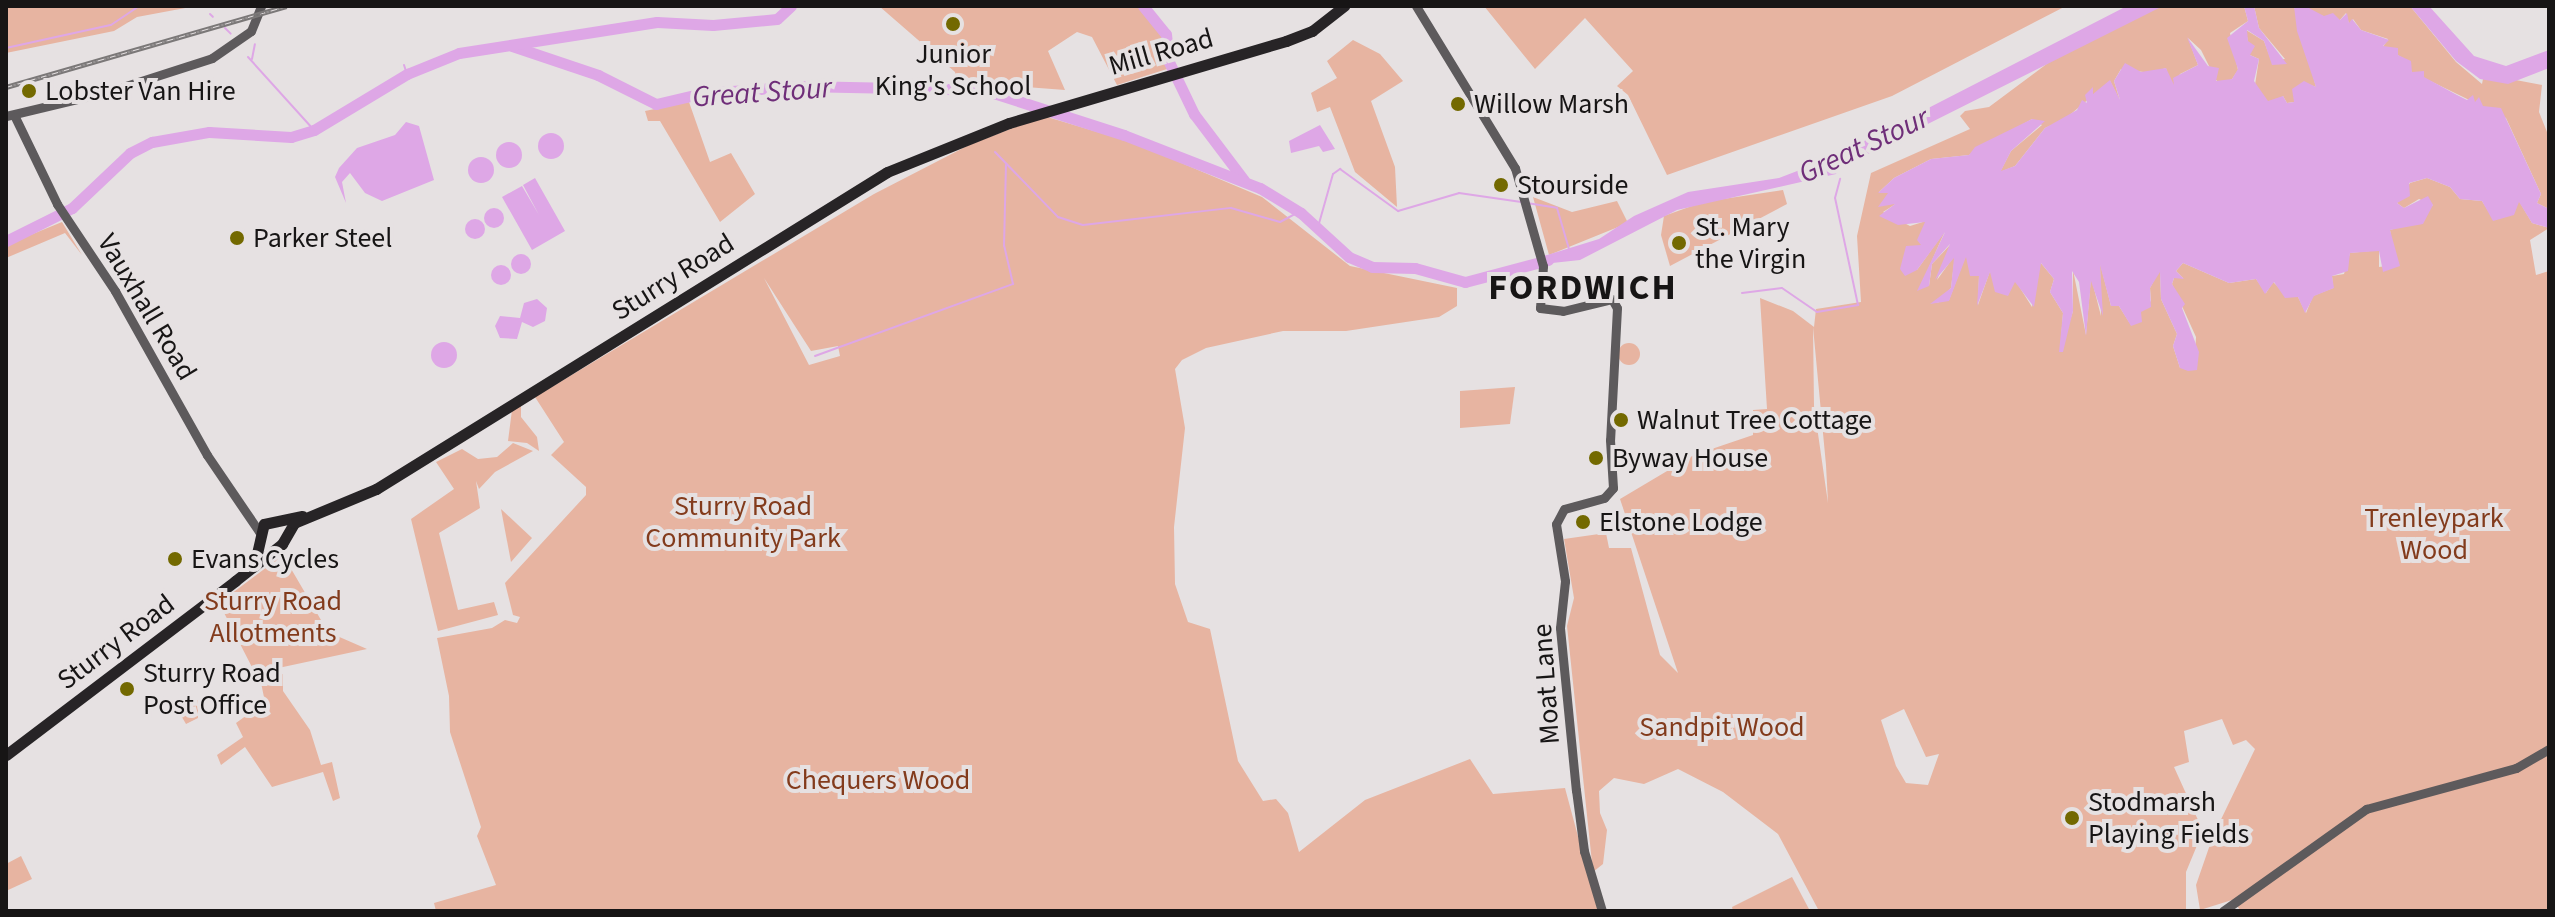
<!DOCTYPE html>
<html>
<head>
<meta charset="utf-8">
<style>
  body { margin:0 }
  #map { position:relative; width:2555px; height:917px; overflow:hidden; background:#e6e1e2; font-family:"Source Sans 3",sans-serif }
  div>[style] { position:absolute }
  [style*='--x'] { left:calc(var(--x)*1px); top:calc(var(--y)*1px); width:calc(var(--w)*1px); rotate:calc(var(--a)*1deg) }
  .green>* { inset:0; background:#e7b4a1 }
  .round { border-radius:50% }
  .water>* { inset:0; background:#dea7e6 }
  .stream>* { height:2px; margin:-1px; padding:0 1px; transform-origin:1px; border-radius:1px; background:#dea7e6 }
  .river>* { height:11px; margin:-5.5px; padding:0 5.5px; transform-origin:5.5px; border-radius:5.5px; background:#dea7e6 }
  .secondary>* { height:9px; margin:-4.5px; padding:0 4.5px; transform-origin:4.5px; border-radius:4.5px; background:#5d5a5c }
  .highway>* { height:11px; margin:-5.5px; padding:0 5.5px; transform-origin:5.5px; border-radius:5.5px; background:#272426 }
  .rail>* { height:5px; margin-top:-2.5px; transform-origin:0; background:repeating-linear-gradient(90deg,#e6e1e2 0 6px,#7b7878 0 12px); box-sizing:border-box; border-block:2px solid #7b7878 }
  .dots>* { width:22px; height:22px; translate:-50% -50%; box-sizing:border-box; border:4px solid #e6e1e2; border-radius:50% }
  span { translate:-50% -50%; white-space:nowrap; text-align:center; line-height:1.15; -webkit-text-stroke:8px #e6e1e2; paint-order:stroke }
  .street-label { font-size:28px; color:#171515 }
  .poi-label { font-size:28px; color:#171515 }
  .left { translate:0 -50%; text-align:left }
  .park-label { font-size:28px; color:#833b1c }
  .water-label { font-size:30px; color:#6f2e79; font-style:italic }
  .district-label { font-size:36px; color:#171515; font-weight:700; letter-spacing:2px }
  .frame { position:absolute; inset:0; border:8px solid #171515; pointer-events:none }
</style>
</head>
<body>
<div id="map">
  <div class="green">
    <div style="clip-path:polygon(6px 6px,196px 6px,137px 17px,114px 31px,6px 53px)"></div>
    <div style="clip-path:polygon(879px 6px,1139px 6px,1163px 36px,1167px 69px,1117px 85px,1092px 37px,1077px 32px,1048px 51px,1065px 90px,957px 82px,955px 72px)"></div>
    <div style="clip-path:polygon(1484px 6px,2066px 6px,1892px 96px,1667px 175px,1628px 95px,1617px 86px,1633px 71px,1585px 18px,1535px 69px)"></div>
    <div style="clip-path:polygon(evenodd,2158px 6px,2244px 6px,2248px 21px,2230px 33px,2238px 70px,2232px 79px,2221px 84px,2216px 80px,2201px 50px,2188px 38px,2198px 65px,2180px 74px,2174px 85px,2169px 84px,2166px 68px,2151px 73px,2121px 69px,2114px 81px,2120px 101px,2110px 81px,2065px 119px,2045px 128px,2015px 166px,2000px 172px,2011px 151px,2042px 125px,2032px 119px,1969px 155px,1931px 159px,1894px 178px,1879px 192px,1889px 193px,1884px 205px,1897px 203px,1883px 212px,1910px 226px,1926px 221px,1917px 270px,1945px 231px,1921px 285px,1929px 286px,1932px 264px,1951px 244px,1937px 280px,1955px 255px,1951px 288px,1935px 303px,1949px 300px,1966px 255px,1979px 275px,1978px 305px,1990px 271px,1996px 283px,2015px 280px,2032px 307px,2040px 262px,2054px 279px,2050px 292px,2063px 313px,2060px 352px,2073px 311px,2073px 270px,2086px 335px,2091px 277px,2101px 316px,2100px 263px,2111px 306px,2119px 306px,2129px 322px,2151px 301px,2150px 288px,2160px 269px,2161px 299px,2177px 334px,2173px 346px,2180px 368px,2195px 357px,2196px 337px,2172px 284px,2174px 278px,2183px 278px,2176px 271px,2183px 263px,2229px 283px,2256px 279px,2266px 293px,2273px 282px,2288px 296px,2298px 297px,2306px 313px,2313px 296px,2333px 288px,2332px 276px,2344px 274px,2350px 253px,2379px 250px,2379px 267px,2395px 265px,2390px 230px,2415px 222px,2433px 205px,2419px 199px,2404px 208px,2397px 203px,2410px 183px,2427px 178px,2450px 187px,2460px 199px,2482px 201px,2489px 212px,2513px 208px,2519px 201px,2532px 223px,2549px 228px,2530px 240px,2536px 275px,2549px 271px,2549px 911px,2241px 911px,2232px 900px,2200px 910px,2196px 885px,2213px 836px,2255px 749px,2246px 740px,2233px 745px,2222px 719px,2184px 731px,2189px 762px,2174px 767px,2203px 831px,2186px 872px,2186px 911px,1819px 911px,1778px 834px,1723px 792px,1678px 769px,1644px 784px,1614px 778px,1599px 791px,1600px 813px,1607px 830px,1603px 864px,1593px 872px,1567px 626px,1574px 598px,1564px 539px,1606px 533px,1609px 548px,1631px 548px,1660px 655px,1678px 673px,1620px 499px,1694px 455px,1753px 435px,1753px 410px,1767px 409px,1760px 298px,1793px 311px,1814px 327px,1816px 309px,1861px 302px,1857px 236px,1871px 173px,1970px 129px,1960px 116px,1965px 111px,1989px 107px,2056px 57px,2158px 6px,1813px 327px,1826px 465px,1828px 503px,1814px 406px,1813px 327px,2158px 6px,1904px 709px,1926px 757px,1939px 754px,1928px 785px,1906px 783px,1896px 766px,1881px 720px,1904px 709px)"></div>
    <div style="clip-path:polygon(2254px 6px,2294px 6px,2316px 87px,2310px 85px,2294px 102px,2287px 103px,2283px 96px,2270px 108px,2255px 85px,2259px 59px,2250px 55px,2246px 30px,2264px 41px,2271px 60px,2285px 59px,2259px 28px)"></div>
    <div style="clip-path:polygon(2305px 6px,2410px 6px,2456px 62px,2482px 84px,2484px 74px,2542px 85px,2539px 112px,2549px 137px,2549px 209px,2537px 203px,2541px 194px,2506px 118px,2412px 72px,2403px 58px,2383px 47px,2388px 39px,2361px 30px,2353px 19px,2349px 24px,2346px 13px,2339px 21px,2307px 11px)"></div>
    <div style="clip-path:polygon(1353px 40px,1380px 54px,1403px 81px,1371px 101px,1395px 167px,1397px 207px,1355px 172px,1330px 107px,1317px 112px,1311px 93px,1337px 78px,1327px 61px)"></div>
    <div style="clip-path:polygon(689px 102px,710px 162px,731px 153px,755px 194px,720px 222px,660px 121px,648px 121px,645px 111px)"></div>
    <div style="clip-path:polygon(evenodd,1044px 116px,1134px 143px,1262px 197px,1350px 266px,1457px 288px,1457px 306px,1439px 317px,1346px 331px,1283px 331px,1206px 348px,1182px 360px,1175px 369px,1185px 428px,1174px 527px,1175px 584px,1188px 622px,1210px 629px,1238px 761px,1263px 801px,1276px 799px,1288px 813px,1299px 852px,1365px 800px,1470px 759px,1493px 794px,1565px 788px,1598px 911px,436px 911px,434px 903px,496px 885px,477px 836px,481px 827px,450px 732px,449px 696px,437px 638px,492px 628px,505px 620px,517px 623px,520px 617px,513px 615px,505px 583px,586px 495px,586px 487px,551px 455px,564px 442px,535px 397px,874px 194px,969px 145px,1044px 116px,764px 278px,811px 351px,838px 346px,840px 356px,809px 365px,764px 278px)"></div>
    <div style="clip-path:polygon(1783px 190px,1787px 204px,1670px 266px,1661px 235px,1664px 216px,1703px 202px)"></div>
    <div style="clip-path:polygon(1533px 197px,1572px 212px,1617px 201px,1628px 223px,1549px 255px)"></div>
    <div style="clip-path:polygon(62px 222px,82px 255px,65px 233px,6px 258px,6px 245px)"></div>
    <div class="round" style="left:1618px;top:343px;width:22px;height:22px"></div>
    <div style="clip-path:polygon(1515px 387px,1510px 424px,1460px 428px,1460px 391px)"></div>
    <div style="clip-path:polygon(521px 405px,521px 417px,537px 437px,539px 451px,527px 443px,508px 441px,512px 410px)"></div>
    <div style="clip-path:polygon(513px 443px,533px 451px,495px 472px,479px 489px,476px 481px,480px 508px,439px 533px,458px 610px,494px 602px,498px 615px,438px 631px,411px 519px,454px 489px,436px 462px,462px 449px,478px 459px,497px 457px)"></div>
    <div style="clip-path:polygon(501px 509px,532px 538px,511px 562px)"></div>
    <div style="clip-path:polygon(283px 555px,328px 632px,367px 649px,255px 673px,219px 603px)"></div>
    <div style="clip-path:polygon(283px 674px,283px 691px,310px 730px,321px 765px,332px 762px,340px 798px,333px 801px,323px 772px,272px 787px,245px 747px,221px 765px,217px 755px,243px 737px,236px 723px,265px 702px,260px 678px)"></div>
    <div style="clip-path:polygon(198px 700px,198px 718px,186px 724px,179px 712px)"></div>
    <div style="clip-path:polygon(21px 856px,32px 879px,6px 891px,6px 864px)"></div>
    <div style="clip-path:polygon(1792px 877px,1810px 911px,1733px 911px,1732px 907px)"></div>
  </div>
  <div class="water">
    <div style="clip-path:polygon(2127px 6px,2163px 6px,1838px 169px,1836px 174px,1677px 210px,1580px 260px,1543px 264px,1544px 256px,1599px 239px,1634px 216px,1688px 192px,1779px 178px,1831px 158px)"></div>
    <div style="clip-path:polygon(2244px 6px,2254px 6px,2259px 28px,2287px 64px,2272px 65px,2264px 41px,2247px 30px,2248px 41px,2255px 46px,2250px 55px,2259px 59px,2254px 81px,2268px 101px,2283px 96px,2287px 103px,2294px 102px,2292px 89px,2304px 81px,2316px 87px,2297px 31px,2294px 6px,2305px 6px,2324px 16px,2333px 13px,2340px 20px,2347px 13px,2349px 23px,2352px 19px,2361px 30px,2389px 40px,2383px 46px,2398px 48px,2398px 55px,2411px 61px,2412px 72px,2424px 71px,2424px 77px,2457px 95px,2467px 100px,2473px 95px,2475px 102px,2479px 97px,2483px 106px,2501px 108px,2541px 194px,2537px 203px,2549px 209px,2549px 228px,2532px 223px,2519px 202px,2514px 215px,2493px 221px,2482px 201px,2460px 199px,2450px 187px,2427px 178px,2409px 183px,2410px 196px,2397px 203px,2404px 208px,2428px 196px,2433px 205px,2423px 224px,2390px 230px,2400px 266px,2383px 272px,2379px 251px,2350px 253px,2348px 271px,2332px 276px,2334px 288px,2314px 296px,2305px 313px,2298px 297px,2285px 298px,2274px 282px,2265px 294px,2256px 279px,2229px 283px,2183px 263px,2176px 271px,2184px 279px,2174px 278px,2172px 284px,2185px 304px,2182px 308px,2199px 352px,2197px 370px,2188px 371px,2180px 368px,2173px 346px,2177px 334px,2161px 299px,2160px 272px,2150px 288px,2151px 307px,2141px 312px,2142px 322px,2131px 326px,2119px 306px,2111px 306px,2100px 265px,2103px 316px,2091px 281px,2086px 336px,2079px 282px,2072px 271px,2073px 311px,2063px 352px,2059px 352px,2063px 313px,2050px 292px,2054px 279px,2041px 263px,2034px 307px,2015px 282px,2008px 296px,1995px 292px,1990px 272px,1977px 306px,1979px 276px,1970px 276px,1966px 257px,1949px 301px,1930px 304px,1951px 288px,1954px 258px,1935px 280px,1950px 244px,1932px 264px,1929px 286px,1917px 291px,1945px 232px,1917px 270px,1905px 276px,1900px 269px,1906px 246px,1921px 245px,1917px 240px,1925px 222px,1898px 225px,1879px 216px,1895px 204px,1878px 207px,1888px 193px,1878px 193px,1894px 178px,1931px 159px,1969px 155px,1975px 147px,2032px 119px,2045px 121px,2011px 151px,2001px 171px,2015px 166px,2045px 128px,2077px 110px,2082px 100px,2087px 103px,2085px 95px,2093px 87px,2093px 94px,2110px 80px,2120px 100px,2114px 81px,2125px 63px,2141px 72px,2166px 68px,2174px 85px,2173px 78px,2198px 65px,2187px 37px,2208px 66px,2219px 68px,2216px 81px,2232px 79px,2238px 69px,2227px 38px,2248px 21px)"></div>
    <div style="clip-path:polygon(2410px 6px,2429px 6px,2474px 56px,2506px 66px,2549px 50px,2549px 68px,2508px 84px,2480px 79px,2456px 61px)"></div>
    <div style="clip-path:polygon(406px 122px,419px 126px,434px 180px,382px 201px,365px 193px,350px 173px,342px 182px,346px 203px,335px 177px,339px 168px,357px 148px,395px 135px)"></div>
    <div style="clip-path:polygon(1320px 125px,1335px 149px,1323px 152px,1319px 146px,1291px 153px,1289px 141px)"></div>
    <div class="round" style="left:538px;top:133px;width:26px;height:26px"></div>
    <div class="round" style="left:496px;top:142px;width:26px;height:26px"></div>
    <div class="round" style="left:468px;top:157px;width:26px;height:26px"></div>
    <div style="clip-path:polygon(535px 178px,565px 231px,532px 250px,502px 197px,522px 186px,539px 215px,523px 185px)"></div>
    <div class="round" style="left:484px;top:208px;width:20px;height:20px"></div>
    <div class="round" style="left:465px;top:219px;width:20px;height:20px"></div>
    <div class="round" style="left:511px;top:254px;width:20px;height:20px"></div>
    <div class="round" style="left:491px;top:265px;width:20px;height:20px"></div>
    <div style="clip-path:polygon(537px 299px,547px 308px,545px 321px,533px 327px,522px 322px,517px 339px,500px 338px,495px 326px,500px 316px,520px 318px,524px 303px)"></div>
    <div class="round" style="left:431px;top:342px;width:26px;height:26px"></div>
  </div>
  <div class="stream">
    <div style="--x:210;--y:14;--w:4;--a:45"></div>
    <div style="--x:225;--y:28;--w:8;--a:45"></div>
    <div style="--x:6;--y:48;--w:107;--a:-12.4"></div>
    <div style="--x:111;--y:25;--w:34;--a:-34"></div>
    <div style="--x:248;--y:57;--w:98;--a:47.9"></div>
    <div style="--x:252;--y:59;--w:15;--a:-79"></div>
    <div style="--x:404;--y:65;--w:9;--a:72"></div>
    <div style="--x:995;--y:152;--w:91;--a:45.9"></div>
    <div style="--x:1058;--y:217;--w:26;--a:18"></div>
    <div style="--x:1083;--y:225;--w:149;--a:-6.6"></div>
    <div style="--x:1231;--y:208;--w:51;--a:15.9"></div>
    <div style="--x:1280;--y:222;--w:21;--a:-28"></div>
    <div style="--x:1527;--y:203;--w:30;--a:9"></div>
    <div style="--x:1557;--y:208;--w:43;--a:73.7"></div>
    <div style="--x:1318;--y:227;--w:55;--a:-74.2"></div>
    <div style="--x:1333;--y:174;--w:9;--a:-36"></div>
    <div style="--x:1340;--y:169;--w:72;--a:35.9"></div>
    <div style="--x:1398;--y:211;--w:64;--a:-16.4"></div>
    <div style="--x:1459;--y:193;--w:63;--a:8.3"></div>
    <div style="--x:1742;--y:293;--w:40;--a:-7.1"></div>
    <div style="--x:1782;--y:288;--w:42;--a:34.4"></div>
    <div style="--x:1817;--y:312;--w:42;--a:-9.7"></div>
    <div style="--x:1858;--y:305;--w:109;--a:-102.1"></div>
    <div style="--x:1835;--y:198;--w:20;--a:-75"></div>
    <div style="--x:815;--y:356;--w:211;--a:-20"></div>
    <div style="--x:1013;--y:284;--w:39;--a:-103"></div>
    <div style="--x:1004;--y:246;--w:81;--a:-88.6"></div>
  </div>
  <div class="river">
    <div style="--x:1143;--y:6;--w:36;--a:51"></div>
    <div style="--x:1166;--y:34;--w:28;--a:84"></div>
    <div style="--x:1169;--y:62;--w:58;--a:64.3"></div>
    <div style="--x:1194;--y:114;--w:83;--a:52.9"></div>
    <div style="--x:512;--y:46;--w:91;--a:18.6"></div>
    <div style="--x:598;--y:75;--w:65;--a:26.6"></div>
    <div style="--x:656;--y:104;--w:48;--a:-13.2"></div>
    <div style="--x:703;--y:93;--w:97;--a:-4.1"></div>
    <div style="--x:800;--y:86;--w:184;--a:1.2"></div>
    <div style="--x:984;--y:90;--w:147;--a:17.8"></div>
    <div style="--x:1124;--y:135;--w:146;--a:21.3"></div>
    <div style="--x:1260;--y:188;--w:48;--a:31.4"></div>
    <div style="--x:1301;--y:213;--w:65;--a:42.5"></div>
    <div style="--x:1349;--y:257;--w:25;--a:23"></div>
    <div style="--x:1372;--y:267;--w:43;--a:1.3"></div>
    <div style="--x:1415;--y:268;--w:52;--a:15.6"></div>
    <div style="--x:1465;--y:282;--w:86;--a:-14.8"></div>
    <div style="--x:6;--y:241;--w:74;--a:-26.6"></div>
    <div style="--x:72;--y:208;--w:80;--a:-43.5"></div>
    <div style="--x:130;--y:153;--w:25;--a:-27"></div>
    <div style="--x:152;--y:142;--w:58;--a:-10"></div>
    <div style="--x:209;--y:132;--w:82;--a:3.5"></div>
    <div style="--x:291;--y:137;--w:24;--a:-17"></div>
    <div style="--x:314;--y:130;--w:109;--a:-31.1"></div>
    <div style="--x:407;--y:74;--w:56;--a:-22"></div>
    <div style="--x:459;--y:53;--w:200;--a:-8.9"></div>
    <div style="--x:657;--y:22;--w:56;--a:3.1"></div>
    <div style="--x:713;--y:25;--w:64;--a:-5.4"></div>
    <div style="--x:777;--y:19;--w:19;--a:-43"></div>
  </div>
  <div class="secondary">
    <div style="--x:1416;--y:6;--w:190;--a:58.6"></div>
    <div style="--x:1515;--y:168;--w:102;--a:74.1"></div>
    <div style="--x:1543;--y:266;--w:42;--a:94.1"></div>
    <div style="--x:1540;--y:308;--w:23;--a:7"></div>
    <div style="--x:1563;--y:311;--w:50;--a:-13.8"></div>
    <div style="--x:1612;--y:299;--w:10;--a:61"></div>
    <div style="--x:1617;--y:308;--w:132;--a:93"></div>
    <div style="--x:1610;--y:440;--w:48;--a:86.4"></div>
    <div style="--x:1613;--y:488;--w:13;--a:132"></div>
    <div style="--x:1604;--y:498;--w:41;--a:164.6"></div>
    <div style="--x:1564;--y:509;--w:17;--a:118"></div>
    <div style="--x:1556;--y:524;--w:58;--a:81"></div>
    <div style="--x:1565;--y:581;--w:47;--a:96.1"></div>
    <div style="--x:1560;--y:628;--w:163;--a:84.4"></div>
    <div style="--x:1576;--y:790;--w:62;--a:82.5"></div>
    <div style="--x:1584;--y:851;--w:63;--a:73.3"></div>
    <div style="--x:6;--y:116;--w:104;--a:-13.4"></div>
    <div style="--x:107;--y:92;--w:110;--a:-17.9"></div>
    <div style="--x:212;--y:58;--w:47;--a:-34.7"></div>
    <div style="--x:251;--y:31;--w:27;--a:-68"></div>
    <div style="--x:15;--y:117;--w:97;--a:64.2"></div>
    <div style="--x:57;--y:204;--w:105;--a:56.3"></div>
    <div style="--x:115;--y:291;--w:188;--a:60.7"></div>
    <div style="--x:207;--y:455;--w:94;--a:55.8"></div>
    <div style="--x:2223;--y:911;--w:176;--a:-35.5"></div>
    <div style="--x:2366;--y:809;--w:156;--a:-15.3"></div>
    <div style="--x:2516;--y:768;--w:38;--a:-30"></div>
  </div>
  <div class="highway">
    <div style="--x:255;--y:562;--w:39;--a:-77"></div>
    <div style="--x:264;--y:524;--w:39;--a:-12"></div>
    <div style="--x:6;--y:755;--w:288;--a:-37.2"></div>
    <div style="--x:235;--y:581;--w:60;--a:-38.2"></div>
    <div style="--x:282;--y:544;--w:24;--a:-60"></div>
    <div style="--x:294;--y:523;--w:89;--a:-22.5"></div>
    <div style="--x:376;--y:489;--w:601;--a:-31.81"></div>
    <div style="--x:887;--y:172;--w:131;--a:-21.9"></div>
    <div style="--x:1009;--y:123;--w:289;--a:-16.5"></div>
    <div style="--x:1286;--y:41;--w:28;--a:-21"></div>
    <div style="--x:1312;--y:31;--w:41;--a:-38"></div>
  </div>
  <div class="rail">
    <div style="--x:6;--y:87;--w:292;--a:-16.1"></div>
  </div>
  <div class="dots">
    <div style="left:953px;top:24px;background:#736900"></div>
    <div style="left:29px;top:91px;background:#736900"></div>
    <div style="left:1458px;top:104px;background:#736900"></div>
    <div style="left:1501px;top:185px;background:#736900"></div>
    <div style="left:237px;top:238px;background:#736900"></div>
    <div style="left:1679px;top:243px;background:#736900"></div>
    <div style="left:1621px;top:420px;background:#736900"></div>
    <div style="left:1596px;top:458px;background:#736900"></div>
    <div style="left:1583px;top:522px;background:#736900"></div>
    <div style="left:175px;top:559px;background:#736900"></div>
    <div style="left:127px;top:689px;background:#736900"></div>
    <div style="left:2072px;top:818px;background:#736900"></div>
  </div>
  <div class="street-label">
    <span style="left:1161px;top:52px;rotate:-16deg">Mill Road</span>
    <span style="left:673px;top:277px;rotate:-32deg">Sturry Road</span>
    <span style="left:147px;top:307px;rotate:59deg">Vauxhall Road</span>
    <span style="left:116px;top:642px;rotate:-37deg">Sturry Road</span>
    <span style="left:1546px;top:684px;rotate:-94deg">Moat Lane</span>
  </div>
  <div class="poi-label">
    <span style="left:953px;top:70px">Junior<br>King's School</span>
    <span class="left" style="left:45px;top:91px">Lobster Van Hire</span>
    <span class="left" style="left:1474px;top:104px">Willow Marsh</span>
    <span class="left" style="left:1517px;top:185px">Stourside</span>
    <span class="left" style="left:1695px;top:243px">St. Mary<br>the Virgin</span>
    <span class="left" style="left:253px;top:238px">Parker Steel</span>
    <span class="left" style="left:1637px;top:420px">Walnut Tree Cottage</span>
    <span class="left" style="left:1612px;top:458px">Byway House</span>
    <span class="left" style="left:1599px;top:522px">Elstone Lodge</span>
    <span class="left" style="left:191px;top:559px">Evans Cycles</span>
    <span class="left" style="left:143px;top:689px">Sturry Road<br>Post Office</span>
    <span class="left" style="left:2088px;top:818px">Stodmarsh<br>Playing Fields</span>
  </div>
  <div class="park-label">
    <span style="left:743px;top:522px">Sturry Road<br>Community Park</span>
    <span style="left:2434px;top:534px">Trenleypark<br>Wood</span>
    <span style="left:273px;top:617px">Sturry Road<br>Allotments</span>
    <span style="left:1722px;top:727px">Sandpit Wood</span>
    <span style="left:878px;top:780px">Chequers Wood</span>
  </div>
  <div class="water-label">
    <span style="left:762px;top:93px;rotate:-4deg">Great Stour</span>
    <span style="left:1864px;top:146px;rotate:-25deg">Great Stour</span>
  </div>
  <div class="district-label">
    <span style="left:1583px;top:288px">FORDWICH</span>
  </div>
  <div class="frame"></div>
</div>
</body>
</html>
